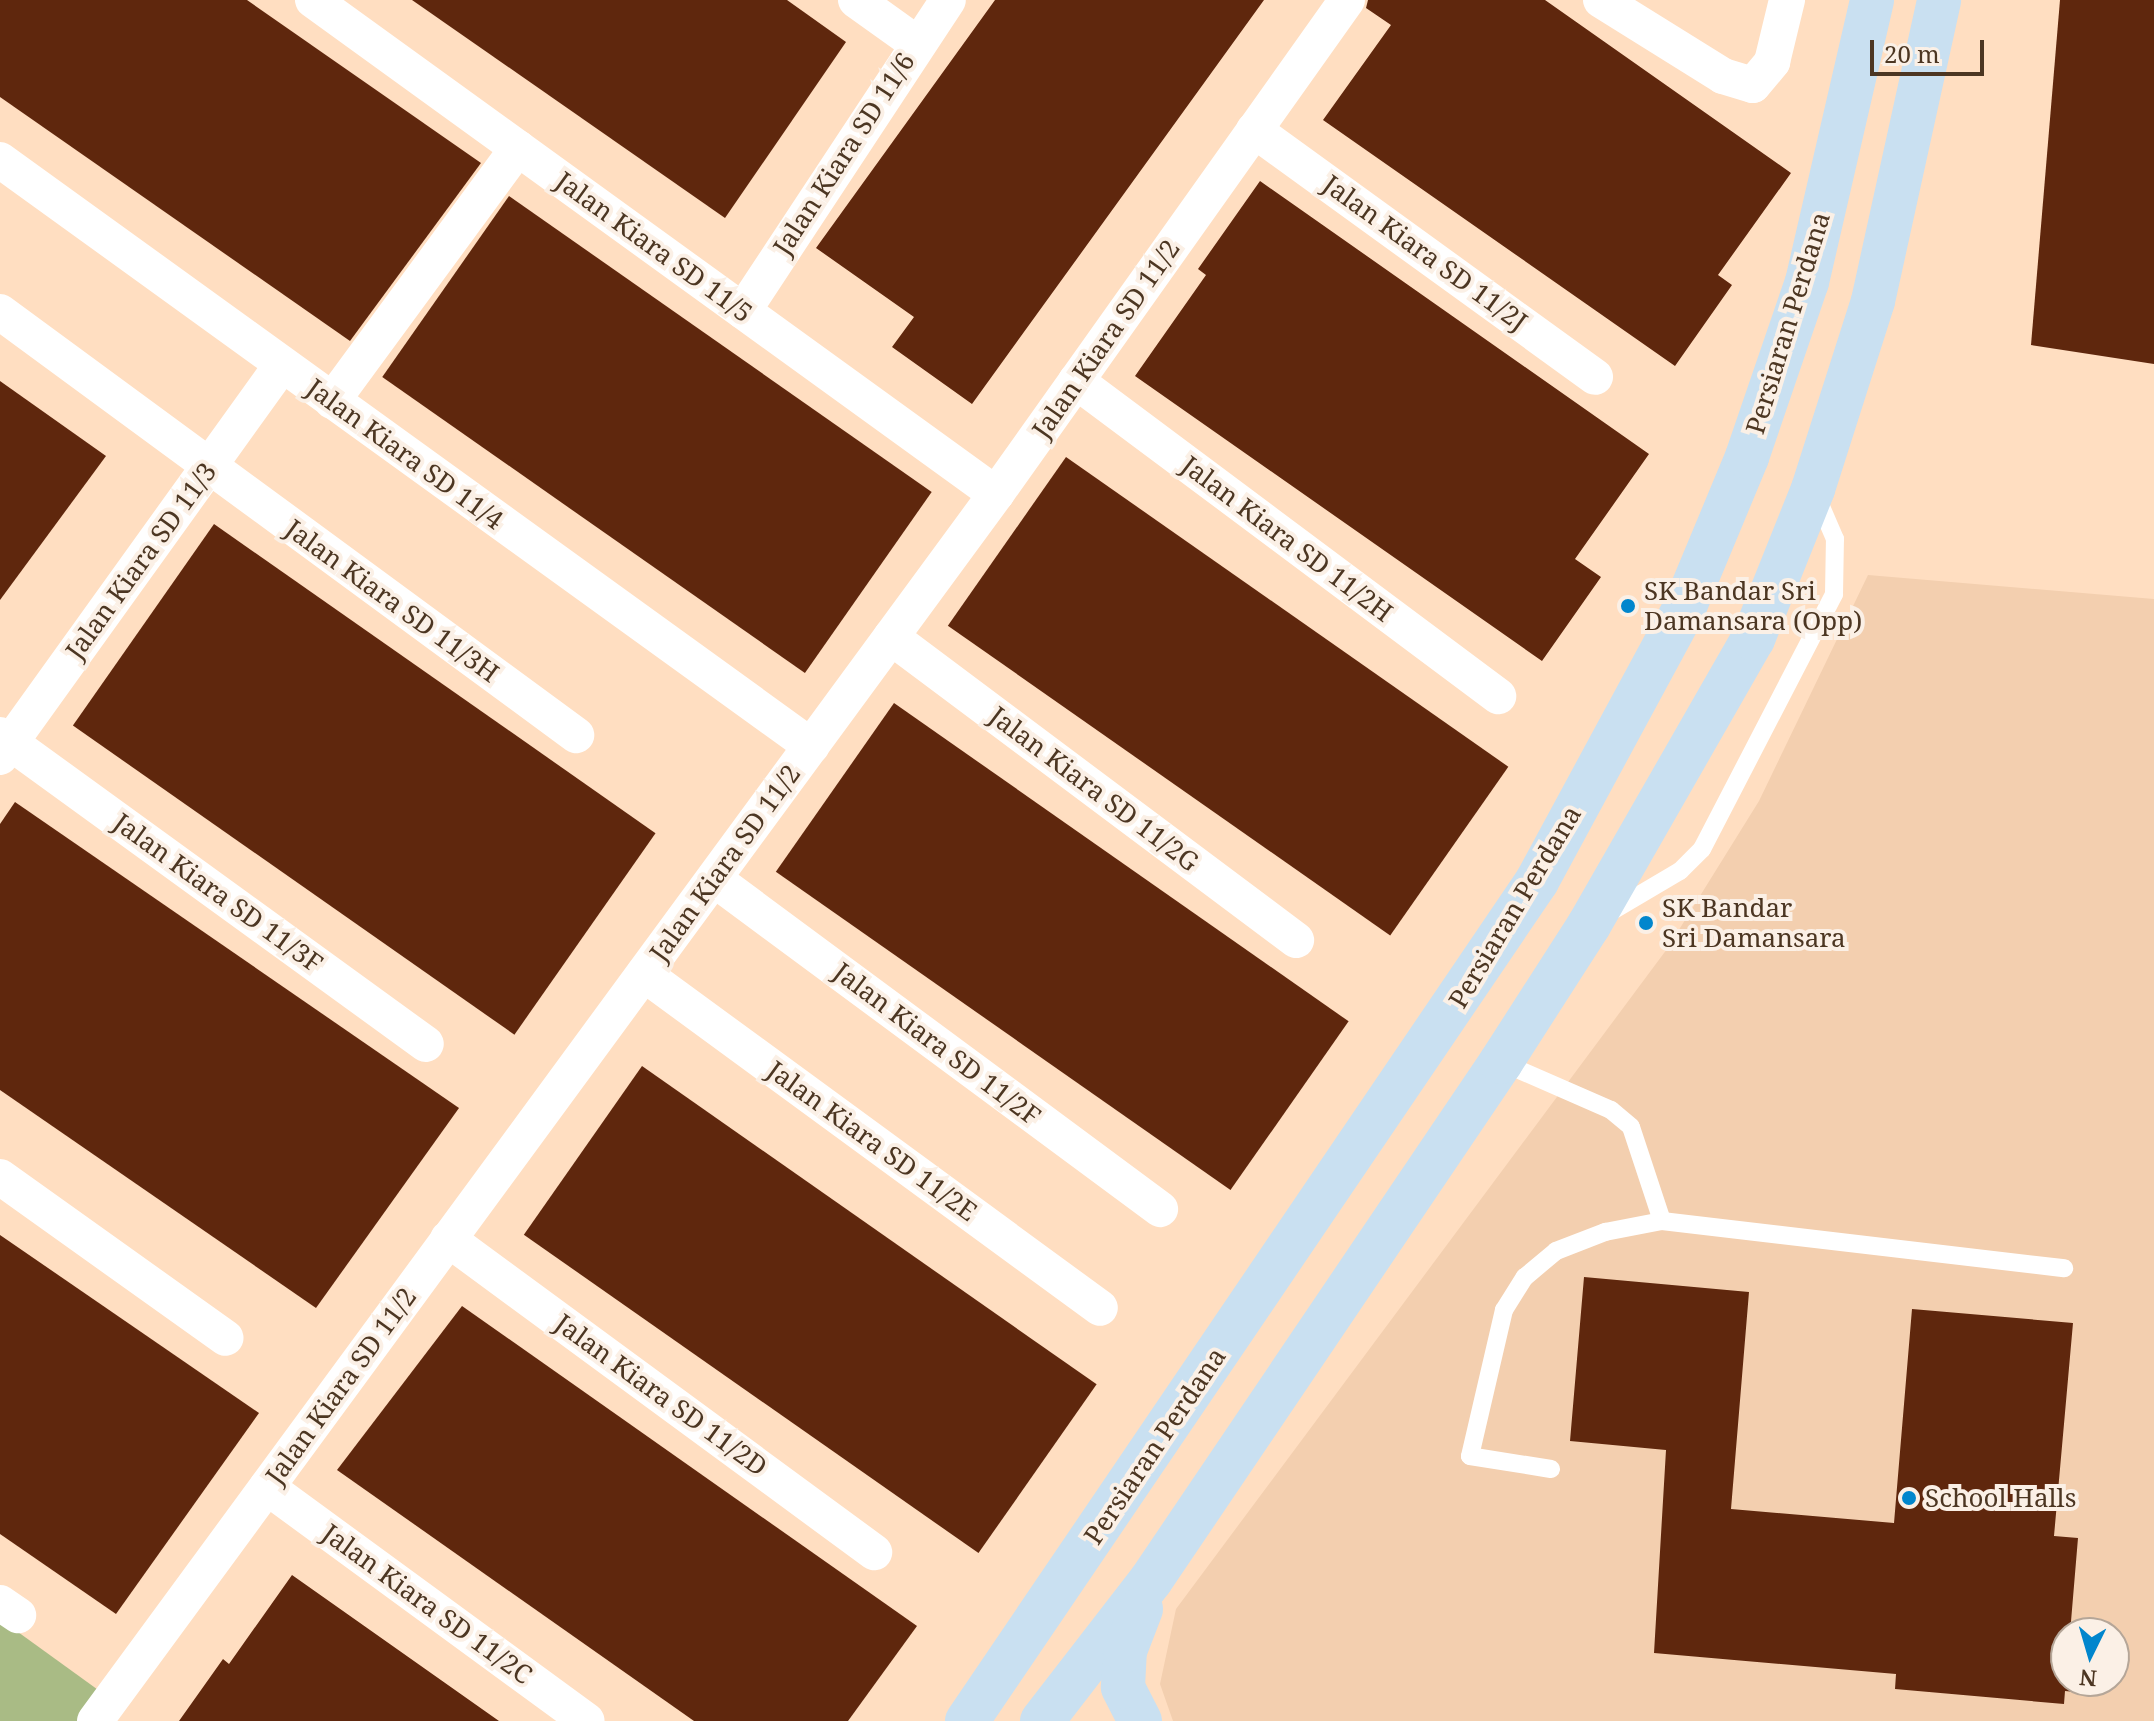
<!DOCTYPE html>
<html>
<head>
<meta charset="utf-8">
<style>
  body { margin:0 }
  #map { position:relative; width:2154px; height:1721px; overflow:hidden; background:#ffdec1; font-family:"Noto Serif",serif }
  div>[style] { position:absolute }
  [style*='--x'] { left:calc(var(--x)*1px); top:calc(var(--y)*1px); width:calc(var(--w)*1px); rotate:calc(var(--a)*1deg) }
  .built>* { inset:0; background:#f3cfaf }
  .green>* { inset:0; background:#a9bb85 }
  .building>* { inset:0; background:#5f270d; transform-origin:0 0 }
  .service>* { height:18px; margin:-9px; padding:0 9px; transform-origin:9px; border-radius:9px; background:#fff }
  .minor>* { height:36px; margin:-18px; padding:0 18px; transform-origin:18px; border-radius:18px; background:#fff }
  .secondary>* { height:44px; margin:-22px; padding:0 22px; transform-origin:22px; border-radius:22px; background:#c9e0f1 }
  .dots>* { width:22px; height:22px; translate:-50% -50%; box-sizing:border-box; border:4px solid #fbf0e6; border-radius:50% }
  span { translate:-50% -50%; white-space:nowrap; text-align:center; line-height:1.15; -webkit-text-stroke:8px #fbf0e6; paint-order:stroke }
  .street-label { font-size:26px; color:#4c3622 }
  .poi-label { font-size:26px; color:#4c3622 }
  .left { translate:0 -50%; text-align:left }
  .north { position:absolute; left:2050px; top:1617px; width:80px; height:80px; box-sizing:border-box; background:#fbf0e6; border:2px solid #b5a698; border-radius:50%; rotate:185deg; font-size:22px; font-weight:700; line-height:32px; text-align:center; color:#4c3622 }
  .north::after { content:''; display:block; margin:auto; width:28px; height:36px; background:#0186cd; clip-path:polygon(50% 0,100% 100%,50% 72%,0 100%) }
  .scale { position:absolute; left:1870px; top:40px; width:114px; height:36px; box-sizing:border-box; border:4px solid #4c3622; border-top:0; padding-left:10px; font-size:24px; line-height:28px; white-space:nowrap; color:#4c3622; -webkit-text-stroke:6px #fbf0e6; paint-order:stroke }
</style>
</head>
<body>
<div id="map">
  <div class="built">
    <div style="clip-path:polygon(evenodd,1868px 575px,2154px 599px,2154px 1721px,1173px 1721px,1160px 1684px,1176px 1609px,1667px 949px,1759px 801px,1868px 575px,2066px 1633px,2114px 1633px,2114px 1681px,2066px 1681px,2066px 1633px)"></div>
  </div>
  <div class="green">
    <div style="clip-path:polygon(0 1619px,101px 1692px,80px 1721px,0 1721px)"></div>
  </div>
  <div class="building">
    <div style="clip-path:polygon(0 0,247px 0,481px 163px,350px 341px,0 97px)"></div>
    <div style="clip-path:polygon(412px 0,787px 0,846px 42px,725px 218px)"></div>
    <div style="clip-path:polygon(995px 0,1264px 0,972px 404px,892px 347px,914px 317px,816px 248px)"></div>
    <div style="clip-path:polygon(1368px 0,1545px 0,1791px 173px,1718px 275px,1732px 285px,1675px 366px,1323px 120px,1391px 25px,1366px 8px)"></div>
    <div style="clip-path:polygon(2060px 0,2154px 0,2154px 364px,2031px 345px)"></div>
    <div style="clip-path:polygon(1260px 181px,1649px 454px,1575px 559px,1601px 577px,1542px 661px,1135px 376px,1206px 275px,1198px 269px)"></div>
    <div style="left:509px;top:196px;width:516px;height:221px;rotate:35deg"></div>
    <div style="clip-path:polygon(0 381px,106px 456px,0 600px)"></div>
    <div style="left:1066px;top:457px;width:540px;height:206px;rotate:35deg"></div>
    <div style="left:214px;top:524px;width:539px;height:246px;rotate:35deg"></div>
    <div style="left:894px;top:703px;width:555px;height:206px;rotate:35deg"></div>
    <div style="clip-path:polygon(15px 802px,459px 1108px,316px 1308px,0 1090px,0 824px)"></div>
    <div style="left:642px;top:1066px;width:555px;height:206px;rotate:35deg"></div>
    <div style="clip-path:polygon(0 1235px,259px 1413px,116px 1614px,0 1534px)"></div>
    <div style="clip-path:polygon(1584px 1277px,1749px 1292px,1731px 1509px,1894px 1523px,1912px 1309px,2073px 1323px,2054px 1536px,2078px 1538px,2066px 1681px,2098px 1681px,2096px 1694px,2065px 1691px,2064px 1704px,1895px 1689px,1896px 1674px,1654px 1653px,1666px 1450px,1570px 1441px)"></div>
    <div style="clip-path:polygon(462px 1306px,917px 1626px,848px 1721px,694px 1721px,337px 1470px)"></div>
    <div style="clip-path:polygon(292px 1575px,499px 1721px,179px 1721px,223px 1659px,229px 1664px)"></div>
  </div>
  <div class="service">
    <div style="--x:1607;--y:914;--w:85;--a:-30.5"></div>
    <div style="--x:1680;--y:871;--w:31;--a:-45"></div>
    <div style="--x:1702;--y:849;--w:287;--a:-62.6"></div>
    <div style="--x:1834;--y:594;--w:55;--a:-89"></div>
    <div style="--x:1835;--y:539;--w:48;--a:-113.4"></div>
    <div style="--x:1501;--y:1062;--w:120;--a:23.6"></div>
    <div style="--x:1611;--y:1110;--w:26;--a:40"></div>
    <div style="--x:1631;--y:1127;--w:99;--a:71.7"></div>
    <div style="--x:1662;--y:1221;--w:405;--a:6.7"></div>
    <div style="--x:1551;--y:1469;--w:82;--a:-170.9"></div>
    <div style="--x:1470;--y:1456;--w:150;--a:-76.9"></div>
    <div style="--x:1504;--y:1310;--w:39;--a:-58"></div>
    <div style="--x:1525;--y:1277;--w:40;--a:-40"></div>
    <div style="--x:1556;--y:1251;--w:53;--a:-21.2"></div>
    <div style="--x:1605;--y:1232;--w:58;--a:-10.9"></div>
  </div>
  <div class="minor">
    <div style="--x:313;--y:0;--w:843;--a:35.88"></div>
    <div style="--x:856;--y:0;--w:74;--a:35.6"></div>
    <div style="--x:1601;--y:0;--w:144;--a:31.9"></div>
    <div style="--x:1723;--y:76;--w:31;--a:17"></div>
    <div style="--x:1753;--y:85;--w:30;--a:-50"></div>
    <div style="--x:1772;--y:62;--w:64;--a:-76.4"></div>
    <div style="--x:1254;--y:130;--w:421;--a:35.9"></div>
    <div style="--x:0;--y:160;--w:1001;--a:35.85"></div>
    <div style="--x:743;--y:311;--w:372;--a:-56.6"></div>
    <div style="--x:0;--y:312;--w:715;--a:36.29"></div>
    <div style="--x:1076;--y:381;--w:527;--a:36.74"></div>
    <div style="--x:332;--y:401;--w:314;--a:-53.7"></div>
    <div style="--x:891;--y:637;--w:506;--a:36.8"></div>
    <div style="--x:0;--y:735;--w:526;--a:35.96"></div>
    <div style="--x:0;--y:757;--w:483;--a:-54.3"></div>
    <div style="--x:714;--y:879;--w:555;--a:36.5"></div>
    <div style="--x:644;--y:974;--w:565;--a:36.22"></div>
    <div style="--x:0;--y:1177;--w:277;--a:35.5"></div>
    <div style="--x:448;--y:1239;--w:529;--a:36.31"></div>
    <div style="--x:267;--y:1487;--w:396;--a:36.2"></div>
    <div style="--x:0;--y:1603;--w:22;--a:34"></div>
    <div style="--x:95;--y:1721;--w:1522;--a:-53.71"></div>
    <div style="--x:996;--y:494;--w:606;--a:-54.61"></div>
  </div>
  <div class="secondary">
    <div style="--x:967;--y:1721;--w:1015;--a:-55.84"></div>
    <div style="--x:1537;--y:881;--w:307;--a:-61.6"></div>
    <div style="--x:1683;--y:611;--w:167;--a:-67.4"></div>
    <div style="--x:1747;--y:457;--w:185;--a:-71.1"></div>
    <div style="--x:1807;--y:282;--w:289;--a:-77"></div>
    <div style="--x:1042;--y:1721;--w:178;--a:-52.3"></div>
    <div style="--x:1151;--y:1580;--w:625;--a:-55.95"></div>
    <div style="--x:1501;--y:1062;--w:163;--a:-57.3"></div>
    <div style="--x:1589;--y:925;--w:330;--a:-60.2"></div>
    <div style="--x:1753;--y:639;--w:162;--a:-68.2"></div>
    <div style="--x:1813;--y:489;--w:197;--a:-72.3"></div>
    <div style="--x:1873;--y:301;--w:308;--a:-77.6"></div>
    <div style="--x:1140;--y:1721;--w:38;--a:-117"></div>
    <div style="--x:1123;--y:1687;--w:36;--a:-87"></div>
    <div style="--x:1125;--y:1651;--w:45;--a:-69.1"></div>
  </div>
  <div class="dots">
    <div style="left:1628px;top:606px;background:#0186cd"></div>
    <div style="left:1646px;top:923px;background:#0186cd"></div>
    <div style="left:1909px;top:1498px;background:#0186cd"></div>
  </div>
  <div class="street-label">
    <span style="left:844px;top:154px;rotate:-57deg">Jalan Kiara SD 11/6</span>
    <span style="left:654px;top:247px;rotate:36deg">Jalan Kiara SD 11/5</span>
    <span style="left:1425px;top:253px;rotate:36deg">Jalan Kiara SD 11/2J</span>
    <span style="left:1788px;top:323px;rotate:-73deg">Persiaran Perdana</span>
    <span style="left:1106px;top:339px;rotate:-55deg">Jalan Kiara SD 11/2</span>
    <span style="left:405px;top:454px;rotate:36deg">Jalan Kiara SD 11/4</span>
    <span style="left:1287px;top:539px;rotate:37deg">Jalan Kiara SD 11/2H</span>
    <span style="left:141px;top:561px;rotate:-54deg">Jalan Kiara SD 11/3</span>
    <span style="left:392px;top:601px;rotate:36deg">Jalan Kiara SD 11/3H</span>
    <span style="left:1094px;top:789px;rotate:37deg">Jalan Kiara SD 11/2G</span>
    <span style="left:725px;top:863px;rotate:-54deg">Jalan Kiara SD 11/2</span>
    <span style="left:218px;top:893px;rotate:36deg">Jalan Kiara SD 11/3F</span>
    <span style="left:1515px;top:907px;rotate:-59deg">Persiaran Perdana</span>
    <span style="left:937px;top:1044px;rotate:37deg">Jalan Kiara SD 11/2F</span>
    <span style="left:872px;top:1141px;rotate:36deg">Jalan Kiara SD 11/2E</span>
    <span style="left:341px;top:1386px;rotate:-54deg">Jalan Kiara SD 11/2</span>
    <span style="left:661px;top:1395px;rotate:36deg">Jalan Kiara SD 11/2D</span>
    <span style="left:1155px;top:1446px;rotate:-56deg">Persiaran Perdana</span>
    <span style="left:427px;top:1604px;rotate:36deg">Jalan Kiara SD 11/2C</span>
  </div>
  <div class="poi-label">
    <span class="left" style="left:1644px;top:606px">SK Bandar Sri<br>Damansara (Opp)</span>
    <span class="left" style="left:1662px;top:923px">SK Bandar<br>Sri Damansara</span>
    <span class="left" style="left:1925px;top:1498px">School Halls</span>
  </div>
  <div class="north">N</div>
  <div class="scale">20 m</div>
</div>
</body>
</html>
